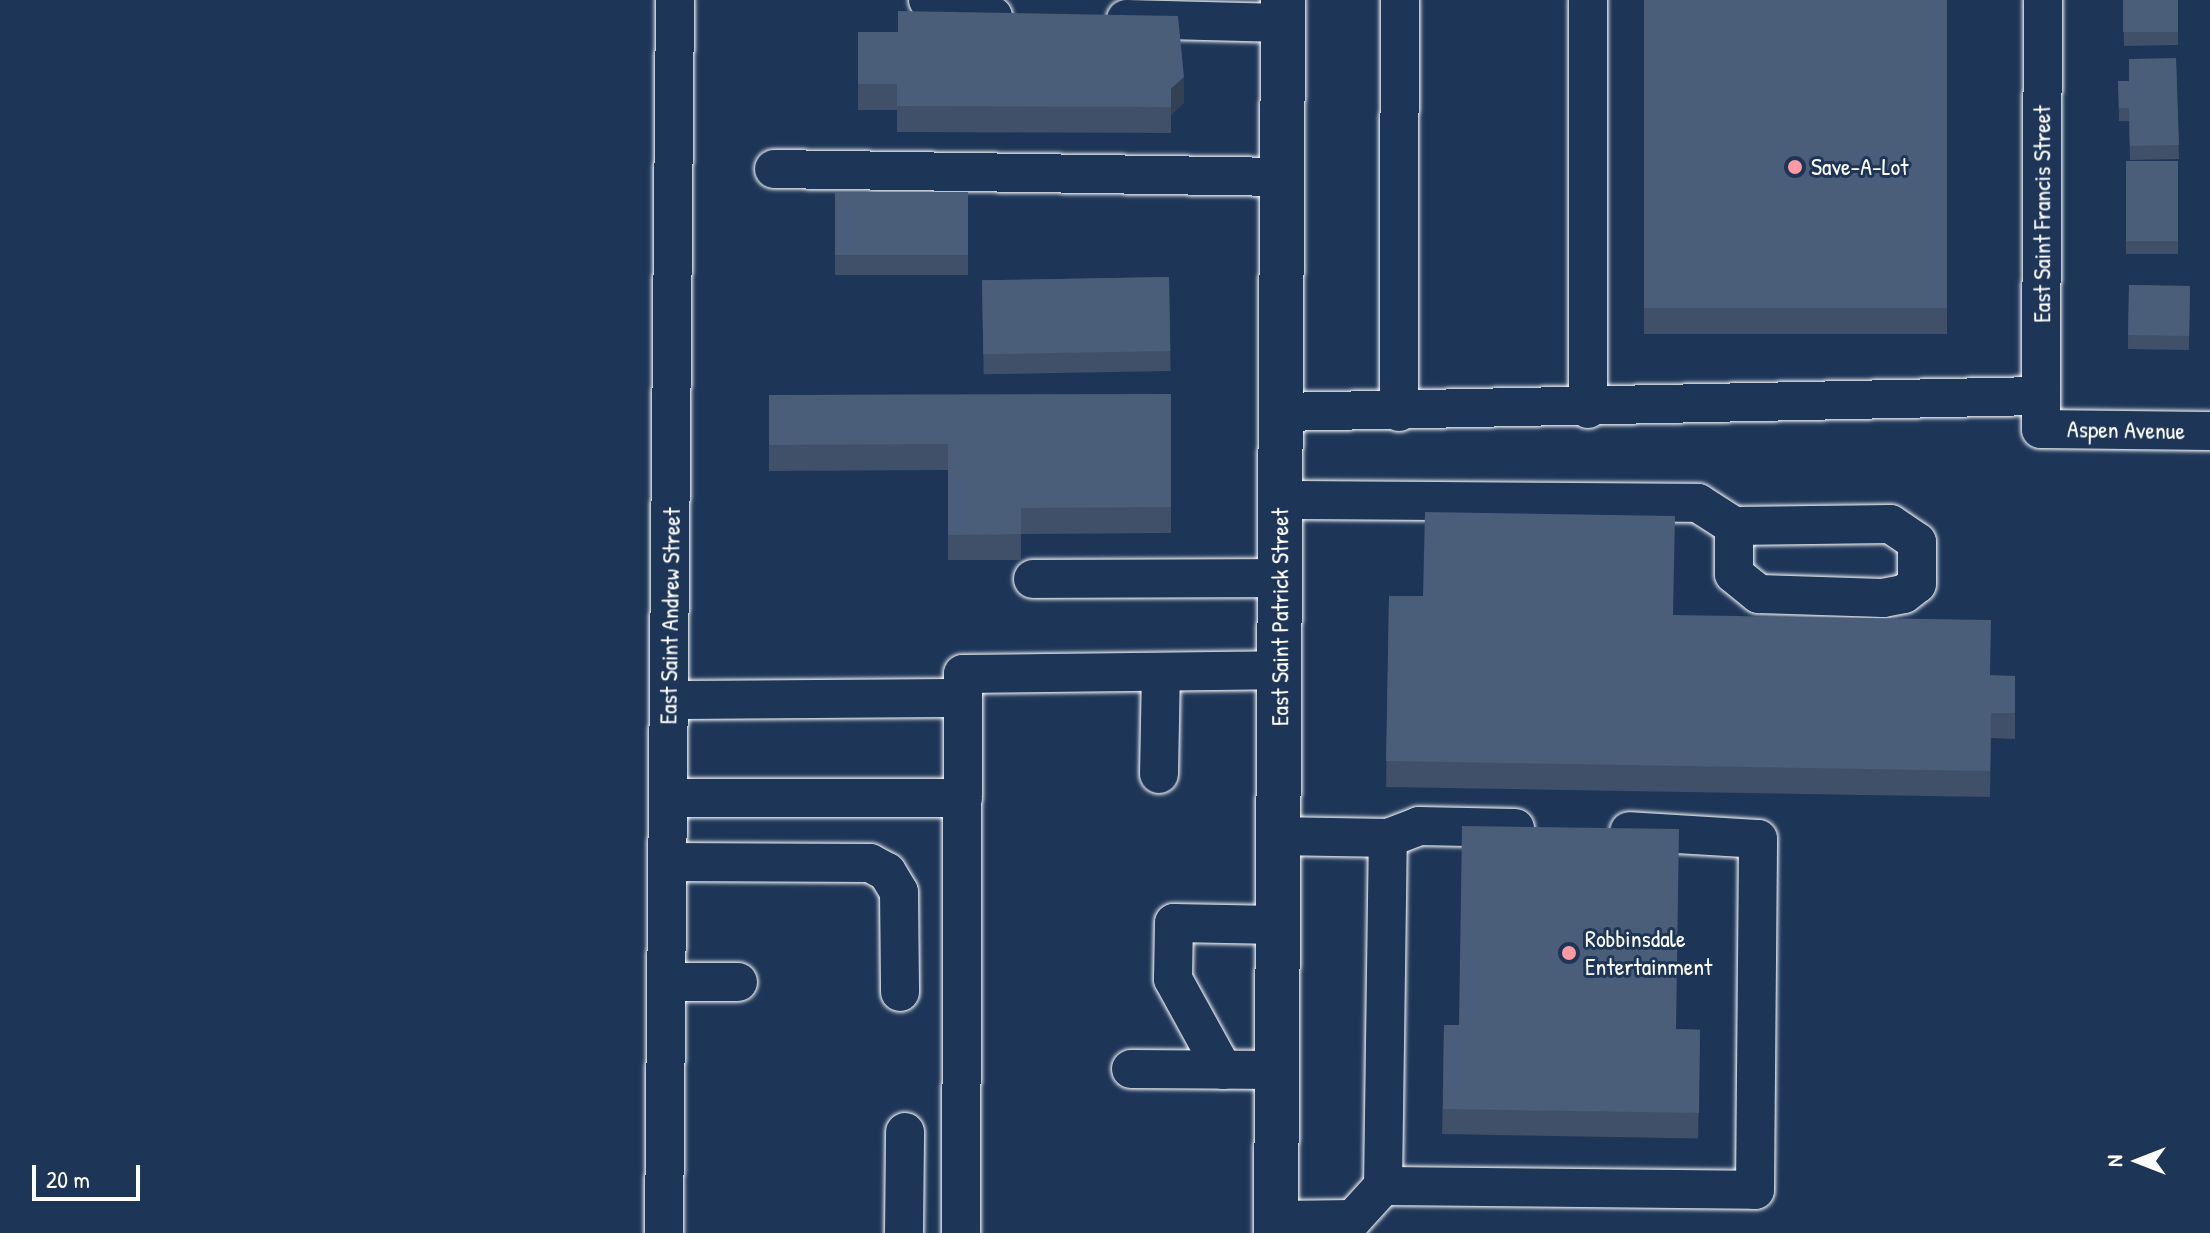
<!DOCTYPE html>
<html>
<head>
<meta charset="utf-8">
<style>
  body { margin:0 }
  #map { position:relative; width:2210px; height:1233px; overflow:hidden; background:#1d3557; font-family:"Patrick Hand",sans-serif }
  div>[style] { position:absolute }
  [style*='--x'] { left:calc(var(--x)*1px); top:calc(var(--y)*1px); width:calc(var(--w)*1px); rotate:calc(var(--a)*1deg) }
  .roads { filter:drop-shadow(0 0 2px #fff) drop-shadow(0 0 2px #fff) }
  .minor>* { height:38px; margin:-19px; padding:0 19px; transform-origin:19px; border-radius:19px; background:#1d3557 }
  .major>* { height:44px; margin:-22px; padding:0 22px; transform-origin:22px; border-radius:22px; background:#1d3557 }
  .wall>* { inset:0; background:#405068; transform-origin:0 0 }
  .shaded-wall>* { inset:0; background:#344155 }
  .building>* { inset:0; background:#4a5d79; transform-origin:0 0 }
  .dots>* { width:22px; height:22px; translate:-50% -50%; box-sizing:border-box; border:4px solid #1d3557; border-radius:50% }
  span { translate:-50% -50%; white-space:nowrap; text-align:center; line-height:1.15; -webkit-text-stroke:6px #1d3557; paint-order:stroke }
  .poi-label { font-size:24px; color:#fff }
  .left { translate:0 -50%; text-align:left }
  .street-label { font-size:24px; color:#fff }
  .north { position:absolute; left:2098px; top:1121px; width:80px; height:80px; -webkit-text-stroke:6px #1d3557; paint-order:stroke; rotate:270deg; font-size:22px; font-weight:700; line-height:32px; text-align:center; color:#fff }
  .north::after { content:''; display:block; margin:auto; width:28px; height:36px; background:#fff; clip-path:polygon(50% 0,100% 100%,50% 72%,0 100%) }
  .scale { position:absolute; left:32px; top:1165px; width:108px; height:36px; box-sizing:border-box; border:4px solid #fff; border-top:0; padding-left:10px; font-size:24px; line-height:28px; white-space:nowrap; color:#fff; -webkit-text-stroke:6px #1d3557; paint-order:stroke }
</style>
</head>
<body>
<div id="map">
  <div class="roads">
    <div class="minor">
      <div style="--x:928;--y:0;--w:25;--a:37"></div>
      <div style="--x:948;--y:15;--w:45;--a:1.3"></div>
      <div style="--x:1588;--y:0;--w:409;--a:90"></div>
      <div style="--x:2043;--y:0;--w:429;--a:90.3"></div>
      <div style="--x:2041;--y:429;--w:169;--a:0.7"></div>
      <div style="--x:1126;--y:19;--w:157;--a:1.5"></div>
      <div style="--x:774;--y:169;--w:508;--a:0.9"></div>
      <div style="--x:1281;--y:412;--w:760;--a:-1.21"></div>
      <div style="--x:1399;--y:412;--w:412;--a:-89.9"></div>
      <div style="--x:1281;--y:500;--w:417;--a:0.4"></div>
      <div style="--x:1698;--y:503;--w:43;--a:32.6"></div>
      <div style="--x:1734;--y:526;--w:48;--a:90"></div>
      <div style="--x:1734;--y:574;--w:32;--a:39"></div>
      <div style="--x:1759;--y:594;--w:124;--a:1.8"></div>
      <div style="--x:1883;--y:598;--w:21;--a:-11"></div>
      <div style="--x:1904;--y:594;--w:16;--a:-38"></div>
      <div style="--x:1917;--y:584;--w:42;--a:-90"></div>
      <div style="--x:1917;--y:542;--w:32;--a:-146"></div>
      <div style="--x:1890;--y:524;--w:156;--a:179.3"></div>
      <div style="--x:1033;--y:579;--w:247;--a:-0.2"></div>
      <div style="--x:669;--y:700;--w:294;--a:-0.4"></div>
      <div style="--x:1159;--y:774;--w:102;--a:-88.9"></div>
      <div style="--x:668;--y:798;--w:295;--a:0"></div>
      <div style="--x:1388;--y:838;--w:33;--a:-21"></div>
      <div style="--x:1419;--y:826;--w:96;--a:1.2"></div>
      <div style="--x:668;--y:862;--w:202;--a:0.3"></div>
      <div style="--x:870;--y:863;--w:19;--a:28"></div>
      <div style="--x:887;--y:872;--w:23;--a:59"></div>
      <div style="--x:899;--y:892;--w:100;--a:89.4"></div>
      <div style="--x:666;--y:982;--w:72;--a:0"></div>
      <div style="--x:1131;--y:1069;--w:146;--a:0.4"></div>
      <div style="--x:1223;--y:1070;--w:104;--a:-118.8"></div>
      <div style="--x:1173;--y:979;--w:56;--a:-89"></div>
      <div style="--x:1174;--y:923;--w:104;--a:1.1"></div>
      <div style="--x:1383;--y:1186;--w:372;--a:0.6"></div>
      <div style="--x:1755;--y:1190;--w:351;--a:-89.5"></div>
      <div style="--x:1758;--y:839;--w:129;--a:-176.5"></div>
      <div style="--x:1276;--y:1220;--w:77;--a:-0.7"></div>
      <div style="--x:1353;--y:1219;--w:45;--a:-47.7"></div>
      <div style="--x:1383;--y:1186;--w:348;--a:-89.2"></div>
      <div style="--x:1388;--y:838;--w:110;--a:-179"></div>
      <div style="--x:664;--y:1233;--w:1233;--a:-89.49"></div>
      <div style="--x:904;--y:1233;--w:101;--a:-89.4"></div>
      <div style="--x:961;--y:1233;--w:559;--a:-89.8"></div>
      <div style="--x:963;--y:674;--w:316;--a:-0.7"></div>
    </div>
    <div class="major">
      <div style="--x:1276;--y:1233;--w:1233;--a:-89.67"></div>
    </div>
  </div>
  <div class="wall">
    <div style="left:1644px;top:0;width:303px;height:334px"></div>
    <div style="clip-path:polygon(2123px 0,2178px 31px,2178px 45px,2124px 46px)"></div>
    <div style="clip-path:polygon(858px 32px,1184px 103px,1171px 115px,1171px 133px,897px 132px,897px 110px,858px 110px)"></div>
    <div style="clip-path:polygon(2176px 58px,2179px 159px,2130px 160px,2129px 121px,2119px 121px,2118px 81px,2129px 81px)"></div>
    <div style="left:2126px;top:161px;width:52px;height:93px"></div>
    <div style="left:968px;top:192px;width:83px;height:133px;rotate:90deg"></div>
    <div style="left:1169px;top:277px;width:94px;height:187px;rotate:89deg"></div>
    <div style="left:2129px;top:285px;width:61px;height:64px;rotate:1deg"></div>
    <div style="clip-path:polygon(1171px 394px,1171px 533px,1021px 534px,1021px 560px,948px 560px,948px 470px,769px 471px,769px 395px)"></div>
    <div style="clip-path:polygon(1389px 596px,1674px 615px,1991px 675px,2015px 701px,2015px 739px,1991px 738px,1990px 797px,1386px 787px)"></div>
    <div style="left:1444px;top:1025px;width:256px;height:109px;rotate:1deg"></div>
  </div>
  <div class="shaded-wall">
    <div style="clip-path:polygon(1184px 77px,1184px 103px,1171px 115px,1171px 89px)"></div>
  </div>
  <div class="building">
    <div style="left:1644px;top:0;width:303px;height:308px"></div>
    <div style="left:2123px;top:0;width:55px;height:32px"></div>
    <div style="clip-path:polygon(898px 11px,1178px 16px,1184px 77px,1171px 89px,1171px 107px,897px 106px,897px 84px,858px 84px,858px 32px,898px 32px)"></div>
    <div style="clip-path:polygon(2176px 58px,2179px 145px,2130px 146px,2129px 108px,2119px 108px,2118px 81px,2129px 81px,2129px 59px)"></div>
    <div style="left:2126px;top:161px;width:52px;height:80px"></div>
    <div style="left:968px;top:192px;width:63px;height:133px;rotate:90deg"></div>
    <div style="left:1169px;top:277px;width:74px;height:187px;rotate:89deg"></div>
    <div style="left:2129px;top:285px;width:61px;height:50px;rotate:1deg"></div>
    <div style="clip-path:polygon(1171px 394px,1171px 507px,1021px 508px,1021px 534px,948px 535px,948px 444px,769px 445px,769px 395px)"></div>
    <div style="clip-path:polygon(1425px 512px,1675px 516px,1673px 615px,1991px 620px,1990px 675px,2015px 676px,2015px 713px,1991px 713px,1990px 771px,1386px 761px,1389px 596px,1423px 596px)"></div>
    <div style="clip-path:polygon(1462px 826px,1679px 829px,1676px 1029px,1700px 1030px,1699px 1113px,1443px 1109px,1444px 1025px,1459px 1025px)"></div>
  </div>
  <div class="dots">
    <div style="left:1795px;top:167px;background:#ff9aa2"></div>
    <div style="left:1569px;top:953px;background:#ff9aa2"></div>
  </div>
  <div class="poi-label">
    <span class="left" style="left:1811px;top:167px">Save-A-Lot</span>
    <span class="left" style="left:1585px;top:953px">Robbinsdale<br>Entertainment</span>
  </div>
  <div class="street-label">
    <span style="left:2042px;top:214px;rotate:-90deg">East Saint Francis Street</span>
    <span style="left:2126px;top:430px;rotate:1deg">Aspen Avenue</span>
    <span style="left:670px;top:616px;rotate:-89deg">East Saint Andrew Street</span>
    <span style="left:1280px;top:617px;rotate:-90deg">East Saint Patrick Street</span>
  </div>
  <div class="north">N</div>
  <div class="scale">20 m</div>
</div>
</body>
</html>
